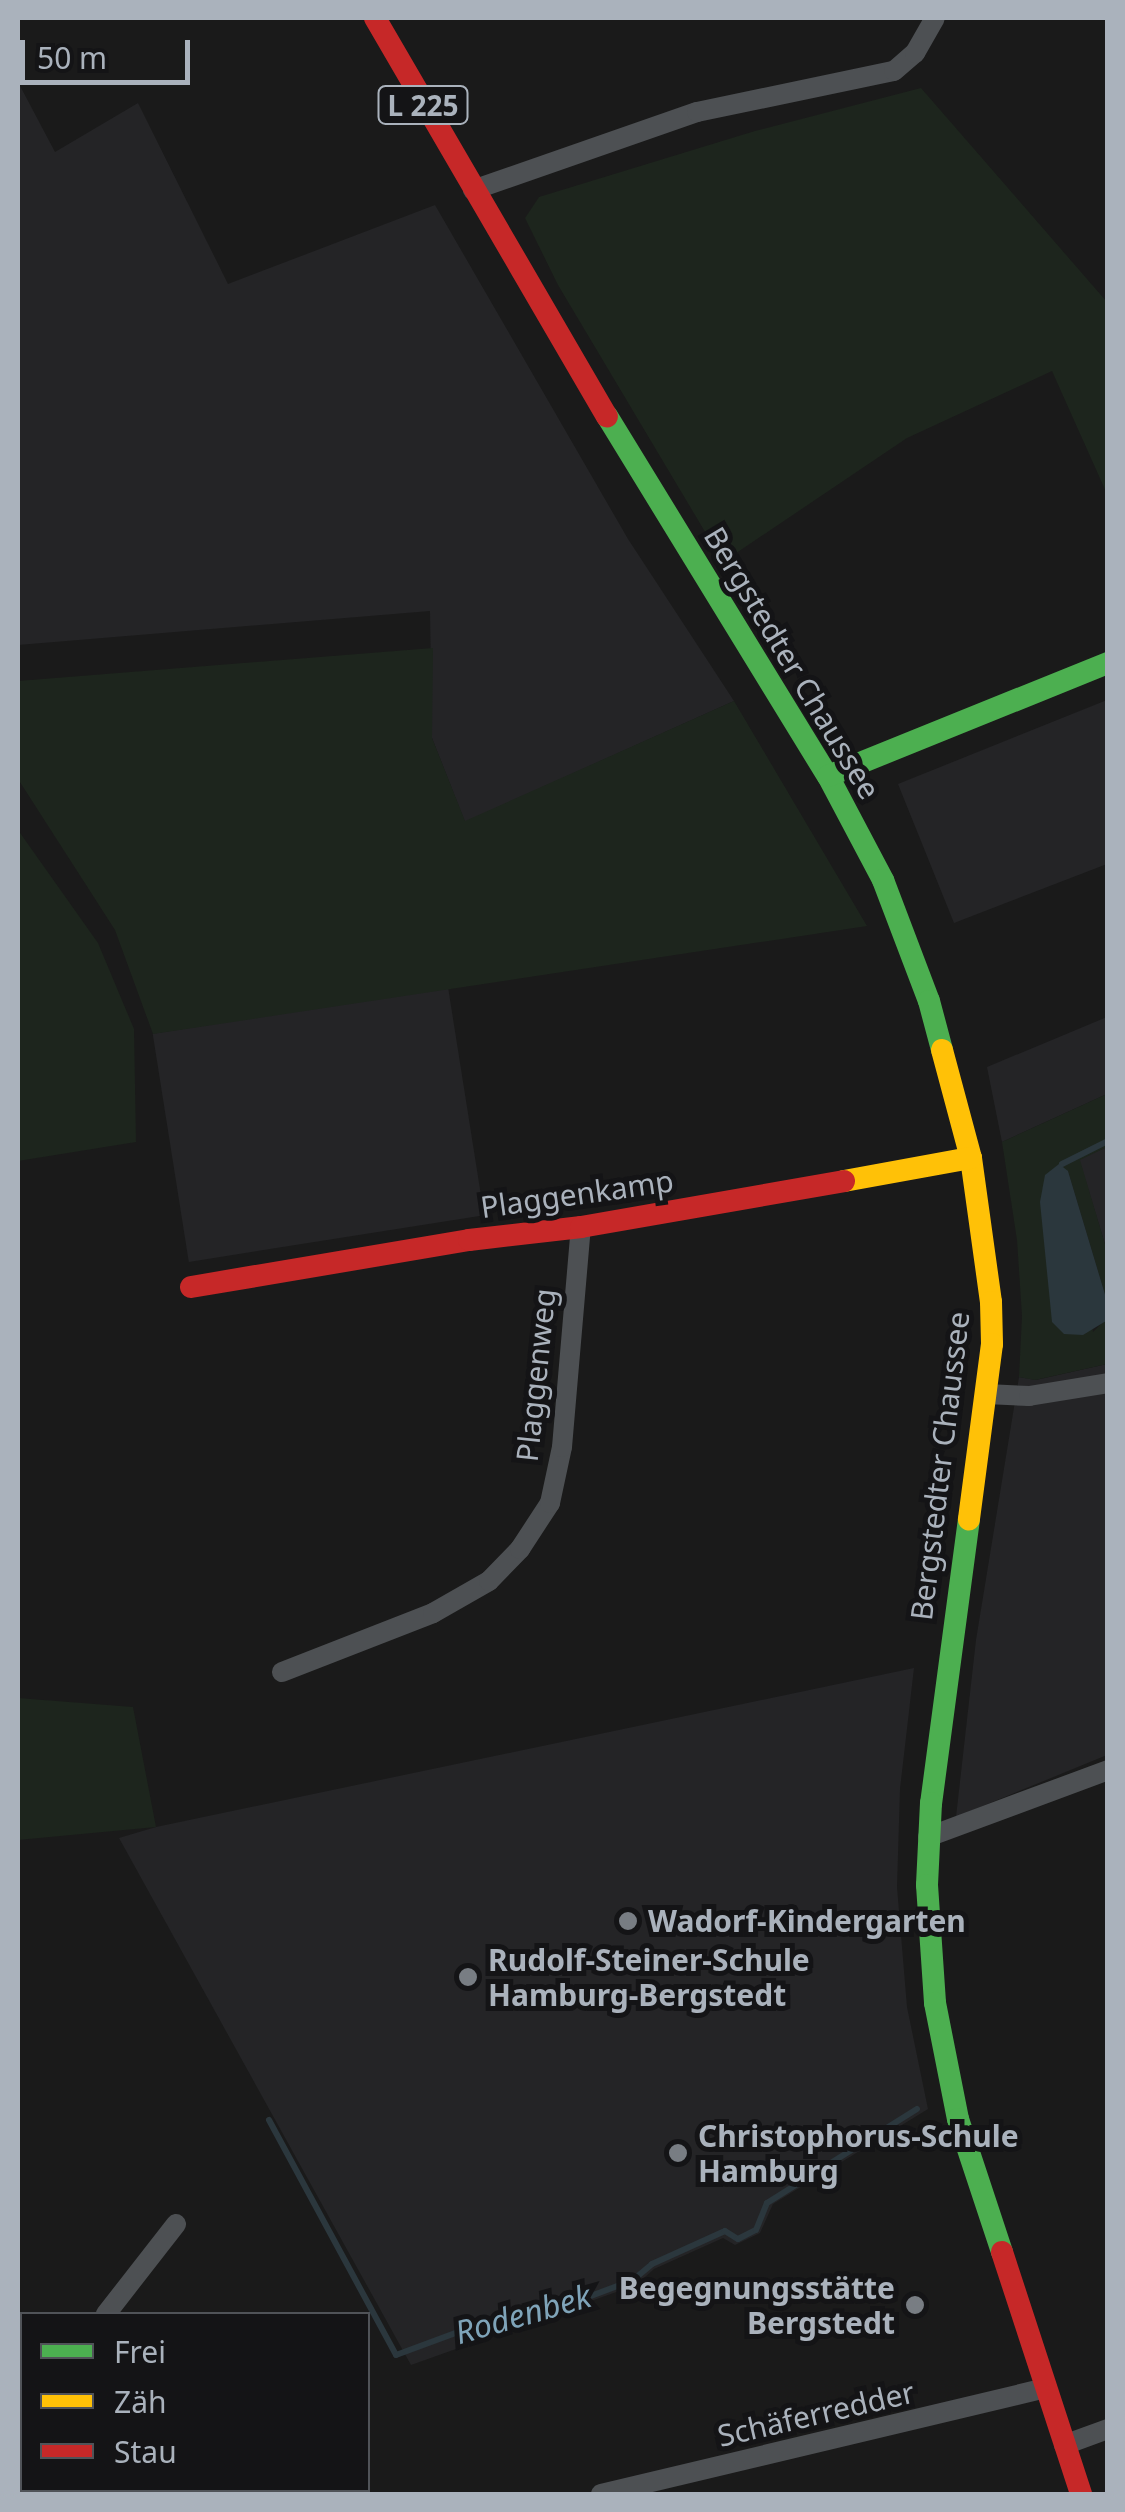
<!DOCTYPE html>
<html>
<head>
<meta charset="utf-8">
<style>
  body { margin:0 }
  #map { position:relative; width:1125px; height:2512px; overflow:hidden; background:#1a1a1a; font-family:"Noto Sans",sans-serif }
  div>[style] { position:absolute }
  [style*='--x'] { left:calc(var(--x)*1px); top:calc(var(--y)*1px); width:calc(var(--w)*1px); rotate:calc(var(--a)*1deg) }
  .built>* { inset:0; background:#242426; transform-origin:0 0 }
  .green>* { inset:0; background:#1d251d }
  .water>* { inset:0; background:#2b373d }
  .stream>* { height:6px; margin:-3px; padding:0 3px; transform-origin:3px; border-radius:3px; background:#2b373d }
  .street>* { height:20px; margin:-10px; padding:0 10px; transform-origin:10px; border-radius:10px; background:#4d5053 }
  .fast>* { height:22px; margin:-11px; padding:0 11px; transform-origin:11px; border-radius:11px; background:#4caf50 }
  .slow>* { height:22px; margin:-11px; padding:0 11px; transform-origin:11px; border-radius:11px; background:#ffc107 }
  .jam>* { height:22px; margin:-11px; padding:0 11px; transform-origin:11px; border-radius:11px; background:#c62828 }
  .dots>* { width:28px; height:28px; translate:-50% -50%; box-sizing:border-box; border:5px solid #141416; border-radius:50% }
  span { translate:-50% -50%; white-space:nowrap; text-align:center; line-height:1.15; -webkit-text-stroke:10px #141416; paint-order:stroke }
  .shield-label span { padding:2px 8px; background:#141416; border:2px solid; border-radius:8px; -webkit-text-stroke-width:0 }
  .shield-label { font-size:28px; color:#aab2bc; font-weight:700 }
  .street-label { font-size:30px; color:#aab2bc }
  .poi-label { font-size:30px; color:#aab2bc; font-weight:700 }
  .left { translate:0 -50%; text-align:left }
  .right { translate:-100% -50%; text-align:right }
  .water-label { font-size:32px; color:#7fa4b9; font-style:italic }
  .frame { position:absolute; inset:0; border:20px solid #aab2bc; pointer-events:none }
  .legend { position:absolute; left:20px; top:2312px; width:350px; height:180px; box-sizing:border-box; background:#141416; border:2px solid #505358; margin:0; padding:12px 18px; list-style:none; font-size:30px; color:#aab2bc }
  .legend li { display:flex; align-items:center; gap:20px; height:50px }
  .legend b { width:50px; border:2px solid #505358 }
  .scale { position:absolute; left:20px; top:40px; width:170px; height:45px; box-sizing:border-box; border:5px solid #aab2bc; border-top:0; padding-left:12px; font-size:30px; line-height:35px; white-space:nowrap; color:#aab2bc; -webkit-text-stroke:8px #141416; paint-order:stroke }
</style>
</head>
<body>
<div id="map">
  <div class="built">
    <div style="clip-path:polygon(18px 82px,55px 152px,138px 103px,228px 284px,435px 205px,628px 539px,734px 701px,465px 822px,432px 738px,430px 611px,18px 645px)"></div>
    <div style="clip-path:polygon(1107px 700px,1107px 864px,954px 923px,898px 784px)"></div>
    <div style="left:448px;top:987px;width:231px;height:299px;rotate:81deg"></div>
    <div style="clip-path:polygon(1107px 1017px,1107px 1094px,1002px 1142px,987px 1067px)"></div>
    <div style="clip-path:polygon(1107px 1147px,1107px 1251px,1079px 1159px)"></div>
    <div style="clip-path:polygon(1107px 1364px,1107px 1755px,956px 1817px,976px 1640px,1019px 1377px,1036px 1380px)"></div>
    <div style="clip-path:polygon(914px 1668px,900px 1789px,897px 1887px,907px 2007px,928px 2109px,773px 2204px,760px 2233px,735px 2245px,723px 2238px,654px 2269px,636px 2285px,411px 2365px,119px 1838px,156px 1827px)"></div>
  </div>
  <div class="green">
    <div style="clip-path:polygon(921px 88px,1107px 302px,1107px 494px,1052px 371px,907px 438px,723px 562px,558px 285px,525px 218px,539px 197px,755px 131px)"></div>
    <div style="clip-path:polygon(433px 648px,432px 738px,465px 821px,734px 701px,867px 926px,153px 1034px,115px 930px,18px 779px,18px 681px)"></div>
    <div style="clip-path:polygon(18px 830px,98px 943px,134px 1029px,136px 1142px,18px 1161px)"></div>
    <div style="clip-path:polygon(1107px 1094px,1107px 1147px,1080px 1160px,1107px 1251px,1107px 1301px,1068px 1171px,1093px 1332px,1107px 1318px,1107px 1364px,1035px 1380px,1019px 1377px,1022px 1316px,1017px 1240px,1002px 1142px)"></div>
    <div style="clip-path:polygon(18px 1698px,133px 1707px,156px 1827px,18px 1840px)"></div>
  </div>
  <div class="water">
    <div style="clip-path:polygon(1059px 1164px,1068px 1171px,1107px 1301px,1106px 1321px,1083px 1335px,1064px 1334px,1052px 1322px,1040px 1202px,1045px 1175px)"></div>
  </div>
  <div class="stream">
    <div style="--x:1062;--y:1164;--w:51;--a:-26.6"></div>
    <div style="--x:269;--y:2120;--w:267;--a:61.6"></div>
    <div style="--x:396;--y:2355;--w:107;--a:-20.3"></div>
    <div style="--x:496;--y:2318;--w:26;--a:9"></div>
    <div style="--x:522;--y:2322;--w:119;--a:-20.7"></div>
    <div style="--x:633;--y:2280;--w:25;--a:-40"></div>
    <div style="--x:652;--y:2264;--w:80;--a:-24.3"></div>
    <div style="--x:725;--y:2231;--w:15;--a:32"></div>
    <div style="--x:738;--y:2239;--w:20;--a:-27"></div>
    <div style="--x:756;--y:2230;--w:29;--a:-68"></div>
    <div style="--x:767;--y:2203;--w:177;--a:-32.1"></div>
  </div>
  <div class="street">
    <div style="--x:473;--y:190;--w:237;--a:-19.2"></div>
    <div style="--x:697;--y:112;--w:201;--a:-11.8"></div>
    <div style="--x:894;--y:71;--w:28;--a:-41"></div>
    <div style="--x:915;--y:53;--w:40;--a:-60.3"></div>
    <div style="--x:986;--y:1394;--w:43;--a:2.7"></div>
    <div style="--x:1029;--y:1396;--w:80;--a:-9.3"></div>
    <div style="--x:282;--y:1672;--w:162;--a:-21.3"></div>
    <div style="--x:433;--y:1613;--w:64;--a:-29.7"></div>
    <div style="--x:489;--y:1581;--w:45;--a:-45.9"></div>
    <div style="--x:520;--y:1549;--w:55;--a:-56.9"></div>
    <div style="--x:550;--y:1503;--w:57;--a:-77.9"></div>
    <div style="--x:562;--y:1447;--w:221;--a:-85.1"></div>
    <div style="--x:928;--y:1837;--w:192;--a:-20.4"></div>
    <div style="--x:106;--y:2314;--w:114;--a:-52.1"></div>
    <div style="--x:18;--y:2429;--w:8;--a:-60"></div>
    <div style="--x:1064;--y:2445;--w:47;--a:-20"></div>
    <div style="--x:601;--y:2494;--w:456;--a:-13.4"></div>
  </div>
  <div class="fast">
    <div style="--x:607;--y:416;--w:422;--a:58.5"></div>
    <div style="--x:828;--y:776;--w:118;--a:62.1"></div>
    <div style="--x:883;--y:880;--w:129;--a:69.2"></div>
    <div style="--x:929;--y:1001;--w:51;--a:75.1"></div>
    <div style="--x:828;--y:776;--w:302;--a:-22"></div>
    <div style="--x:969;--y:1519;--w:287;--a:97.6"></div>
    <div style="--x:931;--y:1803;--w:82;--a:92.8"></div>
    <div style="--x:927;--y:1885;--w:118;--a:86.1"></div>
    <div style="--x:935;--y:2003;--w:118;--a:78.8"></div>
    <div style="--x:958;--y:2119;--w:140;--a:71.7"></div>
  </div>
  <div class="slow">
    <div style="--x:942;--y:1050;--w:112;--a:75"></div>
    <div style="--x:971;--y:1158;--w:145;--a:82.1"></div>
    <div style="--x:991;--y:1302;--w:42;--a:88.6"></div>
    <div style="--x:992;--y:1344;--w:177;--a:97.5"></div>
    <div style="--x:844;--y:1181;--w:129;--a:-10.3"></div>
  </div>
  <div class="jam">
    <div style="--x:375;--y:18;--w:461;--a:59.8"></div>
    <div style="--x:191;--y:1287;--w:282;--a:-9.6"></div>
    <div style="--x:469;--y:1240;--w:113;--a:-6.6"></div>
    <div style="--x:581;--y:1227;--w:267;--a:-9.9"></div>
    <div style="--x:1002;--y:2252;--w:255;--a:71.9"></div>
  </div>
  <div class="dots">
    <div style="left:628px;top:1921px;background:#787d83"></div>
    <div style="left:468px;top:1977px;background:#787d83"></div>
    <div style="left:678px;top:2153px;background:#787d83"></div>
    <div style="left:915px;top:2305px;background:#787d83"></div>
  </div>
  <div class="shield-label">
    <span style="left:423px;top:105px">L 225</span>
  </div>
  <div class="street-label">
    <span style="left:792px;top:663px;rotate:59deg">Bergstedter Chaussee</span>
    <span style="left:577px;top:1194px;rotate:-8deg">Plaggenkamp</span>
    <span style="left:536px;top:1375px;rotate:-84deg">Plaggenweg</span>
    <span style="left:940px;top:1466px;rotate:-83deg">Bergstedter Chaussee</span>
    <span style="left:816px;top:2414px;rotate:-13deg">Schäferredder</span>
  </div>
  <div class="poi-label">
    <span class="left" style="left:648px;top:1921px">Wadorf-Kindergarten</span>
    <span class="left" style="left:488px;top:1977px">Rudolf-Steiner-Schule<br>Hamburg-Bergstedt</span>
    <span class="left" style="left:698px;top:2153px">Christophorus-Schule<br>Hamburg</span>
    <span class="right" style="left:895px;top:2305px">Begegnungsstätte<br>Bergstedt</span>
  </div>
  <div class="water-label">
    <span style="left:523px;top:2314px;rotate:-16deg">Rodenbek</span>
  </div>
  <div class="frame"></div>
  <ul class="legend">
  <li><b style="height:12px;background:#4caf50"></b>Frei</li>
  <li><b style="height:12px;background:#ffc107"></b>Zäh</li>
  <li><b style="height:12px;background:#c62828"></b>Stau</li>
  </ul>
  <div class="scale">50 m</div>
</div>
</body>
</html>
